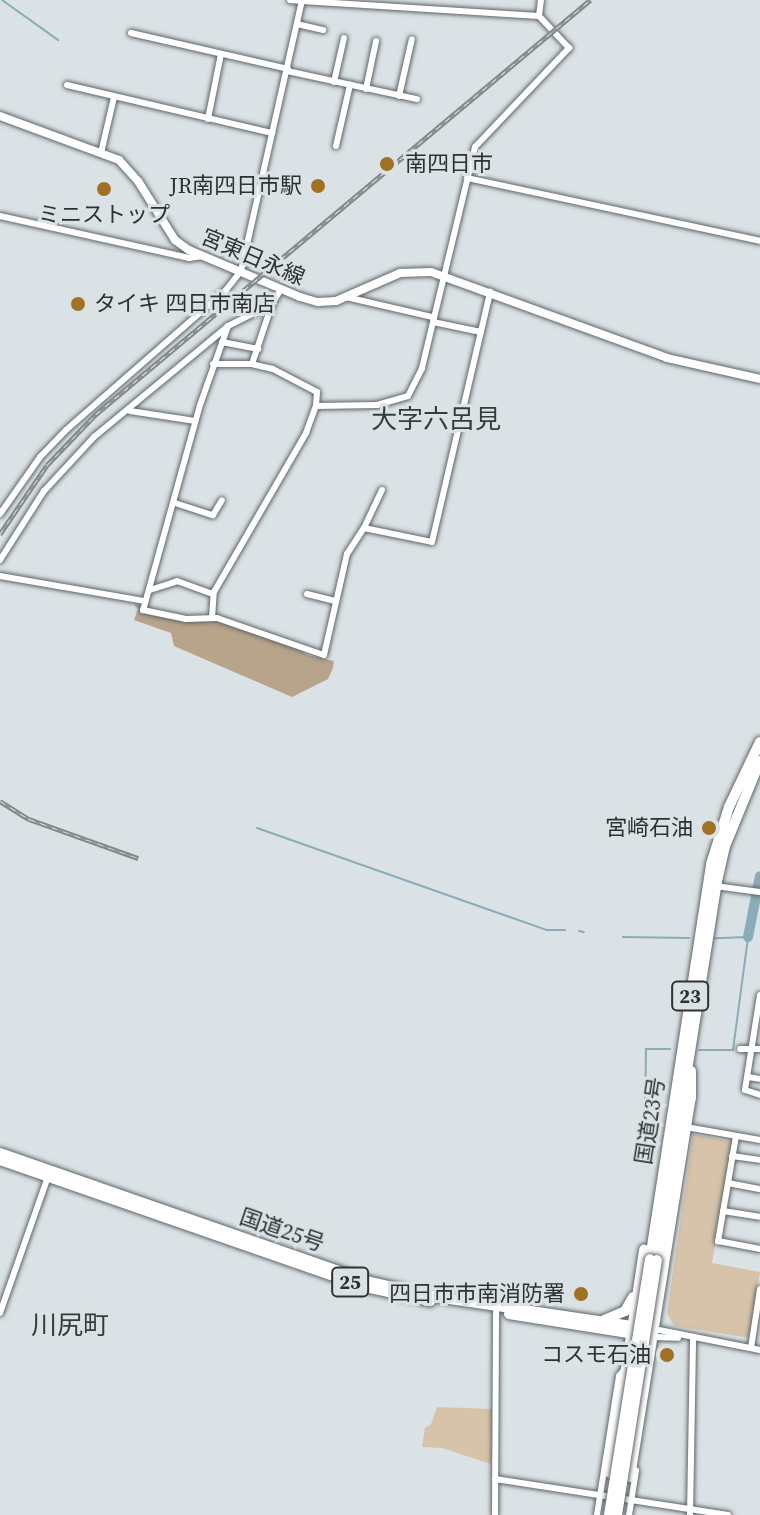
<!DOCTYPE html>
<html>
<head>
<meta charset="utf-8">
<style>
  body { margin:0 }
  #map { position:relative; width:760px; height:1515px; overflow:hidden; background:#dae2e5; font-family:"Source Serif 4","Noto Sans JP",serif }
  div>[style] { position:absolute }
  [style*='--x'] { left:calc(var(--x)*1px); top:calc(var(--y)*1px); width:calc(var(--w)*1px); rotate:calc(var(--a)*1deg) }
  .green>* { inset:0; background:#d7c3a9 }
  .forest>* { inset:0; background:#b8a48b }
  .stream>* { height:2px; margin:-1px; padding:0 1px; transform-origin:1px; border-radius:1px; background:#89adb8 }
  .river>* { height:10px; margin:-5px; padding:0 5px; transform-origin:5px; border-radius:5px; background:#89adb8 }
  .roads { filter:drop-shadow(0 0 2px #5f6668) drop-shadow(0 0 2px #5f6668) }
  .minor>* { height:6px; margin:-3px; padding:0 3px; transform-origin:3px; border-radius:3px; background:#fff }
  .major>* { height:8px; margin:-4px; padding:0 4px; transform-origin:4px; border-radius:4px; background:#fff }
  .highway>* { height:10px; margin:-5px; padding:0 5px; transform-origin:5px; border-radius:5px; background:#fff }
  .rail>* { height:5px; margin-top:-2.5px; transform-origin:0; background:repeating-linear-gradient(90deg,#dae2e5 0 6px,#83888a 0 12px); box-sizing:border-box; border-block:2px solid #83888a }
  .bridges { filter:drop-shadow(0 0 2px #5f6668) drop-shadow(0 0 2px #5f6668) }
  .highway-bridge>* { height:10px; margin:-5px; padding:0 5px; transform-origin:5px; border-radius:5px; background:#fff }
  .dots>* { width:22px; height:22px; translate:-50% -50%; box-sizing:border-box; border:4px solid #dae2e5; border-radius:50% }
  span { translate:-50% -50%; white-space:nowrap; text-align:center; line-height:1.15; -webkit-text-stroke:6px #dae2e5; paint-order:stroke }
  .shield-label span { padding:2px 6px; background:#dae2e5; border:2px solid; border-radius:6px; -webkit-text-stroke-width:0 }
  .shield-label { font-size:20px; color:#2e3132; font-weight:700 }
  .poi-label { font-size:22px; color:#2e3132 }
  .left { translate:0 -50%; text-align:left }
  .right { translate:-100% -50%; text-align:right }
  .street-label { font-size:22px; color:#2e3132 }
  .quarter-label { font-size:26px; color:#353c3e }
</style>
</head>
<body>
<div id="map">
  <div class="green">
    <div style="clip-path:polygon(693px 1134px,732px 1142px,712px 1263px,760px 1272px,750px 1338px,674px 1326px,667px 1313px)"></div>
    <div style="clip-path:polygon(437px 1407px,493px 1409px,491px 1464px,442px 1448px,422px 1447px,425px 1428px,431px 1424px)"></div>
  </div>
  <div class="forest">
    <div style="clip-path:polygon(134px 604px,140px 605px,141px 611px,191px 621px,217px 620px,297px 648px,307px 655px,334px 661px,333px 668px,328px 679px,292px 697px,174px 646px,171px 633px,134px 620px,138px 609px)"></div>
  </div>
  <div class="stream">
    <div style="--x:2;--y:0;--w:69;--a:35.5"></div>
    <div style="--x:257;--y:828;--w:306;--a:19.4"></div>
    <div style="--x:546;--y:930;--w:19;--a:0"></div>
    <div style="--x:579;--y:931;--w:5;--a:11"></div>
    <div style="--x:623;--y:937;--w:66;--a:0.9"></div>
    <div style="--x:699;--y:1050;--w:34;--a:0"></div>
    <div style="--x:733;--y:1050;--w:114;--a:-82.4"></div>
    <div style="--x:748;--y:937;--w:33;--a:178"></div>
    <div style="--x:645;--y:1113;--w:64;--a:-89.1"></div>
    <div style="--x:646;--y:1049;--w:24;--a:0"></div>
  </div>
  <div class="river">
    <div style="--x:748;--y:937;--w:62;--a:-78.9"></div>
  </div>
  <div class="roads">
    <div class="minor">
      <div style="--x:290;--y:0;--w:12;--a:5"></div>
      <div style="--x:297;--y:24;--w:27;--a:13"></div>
      <div style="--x:131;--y:33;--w:161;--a:12.9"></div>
      <div style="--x:287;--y:71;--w:133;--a:12.2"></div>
      <div style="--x:334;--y:82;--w:45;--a:-77.2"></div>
      <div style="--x:67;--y:85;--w:211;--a:13.2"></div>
      <div style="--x:366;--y:89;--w:49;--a:-78.2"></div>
      <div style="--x:399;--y:96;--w:58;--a:-77.2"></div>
      <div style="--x:208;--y:119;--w:66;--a:-78.7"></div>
      <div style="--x:336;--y:146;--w:63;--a:-77.1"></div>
      <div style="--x:101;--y:153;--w:57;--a:-76.9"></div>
      <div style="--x:467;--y:178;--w:300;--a:12.1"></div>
      <div style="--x:0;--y:216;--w:194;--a:12.5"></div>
      <div style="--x:189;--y:258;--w:14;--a:-8"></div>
      <div style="--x:346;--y:297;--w:88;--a:13.1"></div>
      <div style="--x:433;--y:322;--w:49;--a:11.8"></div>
      <div style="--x:228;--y:326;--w:84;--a:109.5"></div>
      <div style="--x:200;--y:405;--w:213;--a:105.5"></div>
      <div style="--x:143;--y:610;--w:44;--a:11.8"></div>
      <div style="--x:186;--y:619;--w:31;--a:-2"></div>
      <div style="--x:217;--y:618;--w:113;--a:19.1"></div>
      <div style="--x:324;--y:655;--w:104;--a:-77.2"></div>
      <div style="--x:347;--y:554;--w:31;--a:-57"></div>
      <div style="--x:364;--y:528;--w:69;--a:11.6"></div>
      <div style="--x:432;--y:542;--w:257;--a:-76.9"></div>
      <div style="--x:222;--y:342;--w:37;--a:11"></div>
      <div style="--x:252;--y:364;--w:63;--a:-71.6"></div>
      <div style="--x:316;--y:406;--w:61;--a:-0.9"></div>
      <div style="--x:377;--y:405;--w:32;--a:-16"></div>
      <div style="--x:408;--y:396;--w:31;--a:-63"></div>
      <div style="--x:422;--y:368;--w:227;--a:-76.5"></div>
      <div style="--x:475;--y:147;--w:137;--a:-46.5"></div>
      <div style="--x:569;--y:48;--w:44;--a:-133.2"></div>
      <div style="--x:130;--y:411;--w:66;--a:8.7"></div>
      <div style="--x:175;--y:503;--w:40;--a:18"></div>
      <div style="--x:213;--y:515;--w:17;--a:-59"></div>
      <div style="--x:0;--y:514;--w:70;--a:-54.9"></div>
      <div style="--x:40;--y:457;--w:37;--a:-46"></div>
      <div style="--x:66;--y:430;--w:213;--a:-41.2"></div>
      <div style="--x:226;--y:290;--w:24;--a:-52"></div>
      <div style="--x:241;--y:271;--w:277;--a:-77.3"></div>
      <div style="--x:302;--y:1;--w:237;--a:3.6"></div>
      <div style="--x:539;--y:16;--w:16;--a:-83"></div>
      <div style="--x:364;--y:528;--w:42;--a:-64.7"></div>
      <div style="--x:0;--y:560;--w:82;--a:-57.5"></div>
      <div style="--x:44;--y:491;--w:74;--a:-47.2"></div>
      <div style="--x:94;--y:437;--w:174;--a:-39.6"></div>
      <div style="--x:228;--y:326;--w:49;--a:-26.6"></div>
      <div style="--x:272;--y:304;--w:17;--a:-59"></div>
      <div style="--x:0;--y:576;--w:146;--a:9.8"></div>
      <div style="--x:150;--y:590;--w:28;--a:-18"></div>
      <div style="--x:177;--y:581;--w:38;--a:20"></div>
      <div style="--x:307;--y:594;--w:30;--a:14"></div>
      <div style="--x:212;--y:618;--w:26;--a:-86"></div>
      <div style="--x:214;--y:592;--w:184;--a:-59.9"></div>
      <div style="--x:306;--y:433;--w:29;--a:-70"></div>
      <div style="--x:316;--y:406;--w:14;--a:-86"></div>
      <div style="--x:317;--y:392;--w:50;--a:-152.4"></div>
      <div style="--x:273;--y:369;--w:22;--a:-167"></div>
      <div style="--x:252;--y:364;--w:39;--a:180"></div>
      <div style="--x:715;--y:886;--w:45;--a:7.6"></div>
      <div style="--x:760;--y:995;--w:96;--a:99"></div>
      <div style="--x:745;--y:1090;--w:16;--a:18"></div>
      <div style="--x:740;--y:1049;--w:20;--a:0"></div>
      <div style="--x:748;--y:1077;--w:12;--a:9"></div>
      <div style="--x:686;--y:1127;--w:75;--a:10"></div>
      <div style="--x:736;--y:1136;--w:107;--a:99.7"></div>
      <div style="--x:718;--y:1241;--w:43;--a:10.8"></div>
      <div style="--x:732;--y:1156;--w:28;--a:8"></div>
      <div style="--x:728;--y:1183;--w:33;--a:11"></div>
      <div style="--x:723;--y:1211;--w:37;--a:9"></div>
      <div style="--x:0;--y:1313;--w:144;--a:-70.6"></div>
      <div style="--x:654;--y:1329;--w:108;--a:11.2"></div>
      <div style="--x:653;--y:1337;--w:25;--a:2"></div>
      <div style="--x:751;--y:1348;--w:60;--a:-81.3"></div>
      <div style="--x:495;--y:1479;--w:236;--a:8.8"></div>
      <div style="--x:495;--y:1515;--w:203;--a:-89.7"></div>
      <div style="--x:597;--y:1515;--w:141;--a:-81"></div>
      <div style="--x:619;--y:1376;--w:8;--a:-50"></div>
      <div style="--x:629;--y:1515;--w:45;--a:-81"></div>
      <div style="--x:690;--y:1515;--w:177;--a:-89"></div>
    </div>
    <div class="major">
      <div style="--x:0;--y:116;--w:127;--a:20.3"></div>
      <div style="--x:119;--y:160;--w:28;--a:48"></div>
      <div style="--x:138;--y:181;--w:70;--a:57.9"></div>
      <div style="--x:175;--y:240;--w:17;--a:36"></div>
      <div style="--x:189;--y:250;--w:121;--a:22.9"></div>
      <div style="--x:300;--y:297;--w:19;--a:16"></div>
      <div style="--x:318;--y:302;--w:18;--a:-3"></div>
      <div style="--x:336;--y:301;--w:70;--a:-23.6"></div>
      <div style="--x:400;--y:273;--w:31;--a:-2"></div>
      <div style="--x:431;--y:272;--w:251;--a:20"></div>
      <div style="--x:667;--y:358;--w:95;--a:12.7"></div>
    </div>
    <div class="highway">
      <div style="--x:0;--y:1153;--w:392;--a:19.2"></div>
      <div style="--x:370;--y:1282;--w:75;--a:12.4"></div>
      <div style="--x:443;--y:1298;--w:213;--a:8.4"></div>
      <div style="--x:0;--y:1160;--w:382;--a:19.2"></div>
      <div style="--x:361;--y:1286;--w:71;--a:12.3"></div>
      <div style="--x:650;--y:1259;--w:400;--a:-81.2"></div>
      <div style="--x:711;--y:864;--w:60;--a:-72.5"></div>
      <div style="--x:729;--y:807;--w:72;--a:-64.5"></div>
      <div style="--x:657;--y:1260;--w:379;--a:-81"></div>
      <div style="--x:716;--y:886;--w:41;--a:-77.3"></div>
      <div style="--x:725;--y:846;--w:92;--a:-67.6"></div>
      <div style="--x:509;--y:1314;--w:146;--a:9.1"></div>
      <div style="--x:604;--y:1320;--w:23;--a:-23"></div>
      <div style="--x:625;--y:1311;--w:16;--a:-60"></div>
      <div style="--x:610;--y:1473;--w:226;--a:-81.3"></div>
      <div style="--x:630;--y:1477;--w:384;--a:-80.9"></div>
      <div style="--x:691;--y:1098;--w:27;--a:-90"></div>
    </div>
  </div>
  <div class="rail">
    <div style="--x:0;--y:534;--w:83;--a:-55.7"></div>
    <div style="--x:47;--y:465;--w:71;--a:-46.1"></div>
    <div style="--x:96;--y:414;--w:645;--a:-39.96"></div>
    <div style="--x:0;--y:801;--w:34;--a:32"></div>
    <div style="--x:29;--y:819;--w:116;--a:19.7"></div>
  </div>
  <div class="bridges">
    <div class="highway-bridge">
      <div style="--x:609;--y:1515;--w:259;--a:-80.9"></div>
      <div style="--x:617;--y:1515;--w:258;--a:-81.1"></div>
    </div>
  </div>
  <div class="dots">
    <div style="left:387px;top:164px;background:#a07124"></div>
    <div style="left:318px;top:186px;background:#a07124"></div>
    <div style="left:104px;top:189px;background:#a07124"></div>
    <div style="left:78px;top:304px;background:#a07124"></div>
    <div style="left:709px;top:828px;background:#a07124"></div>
    <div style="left:581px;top:1294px;background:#a07124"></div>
    <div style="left:667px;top:1355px;background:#a07124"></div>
  </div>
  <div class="shield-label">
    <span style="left:690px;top:996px">23</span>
    <span style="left:350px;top:1282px">25</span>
  </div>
  <div class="poi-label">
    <span class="left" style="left:405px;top:164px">南四日市</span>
    <span class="right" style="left:302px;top:186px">JR南四日市駅</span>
    <span style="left:104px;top:215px">ミニストップ</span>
    <span class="left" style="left:94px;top:304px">タイキ 四日市南店</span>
    <span class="right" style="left:693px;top:828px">宮崎石油</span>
    <span class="right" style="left:565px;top:1294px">四日市市南消防署</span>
    <span class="right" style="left:651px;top:1355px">コスモ石油</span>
  </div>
  <div class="street-label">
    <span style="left:253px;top:257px;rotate:23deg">宮東日永線</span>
    <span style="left:650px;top:1121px;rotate:-81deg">国道23号</span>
    <span style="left:282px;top:1230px;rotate:19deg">国道25号</span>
  </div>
  <div class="quarter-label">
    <span style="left:436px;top:420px">大字六呂見</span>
    <span style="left:70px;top:1326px">川尻町</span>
  </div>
</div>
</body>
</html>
